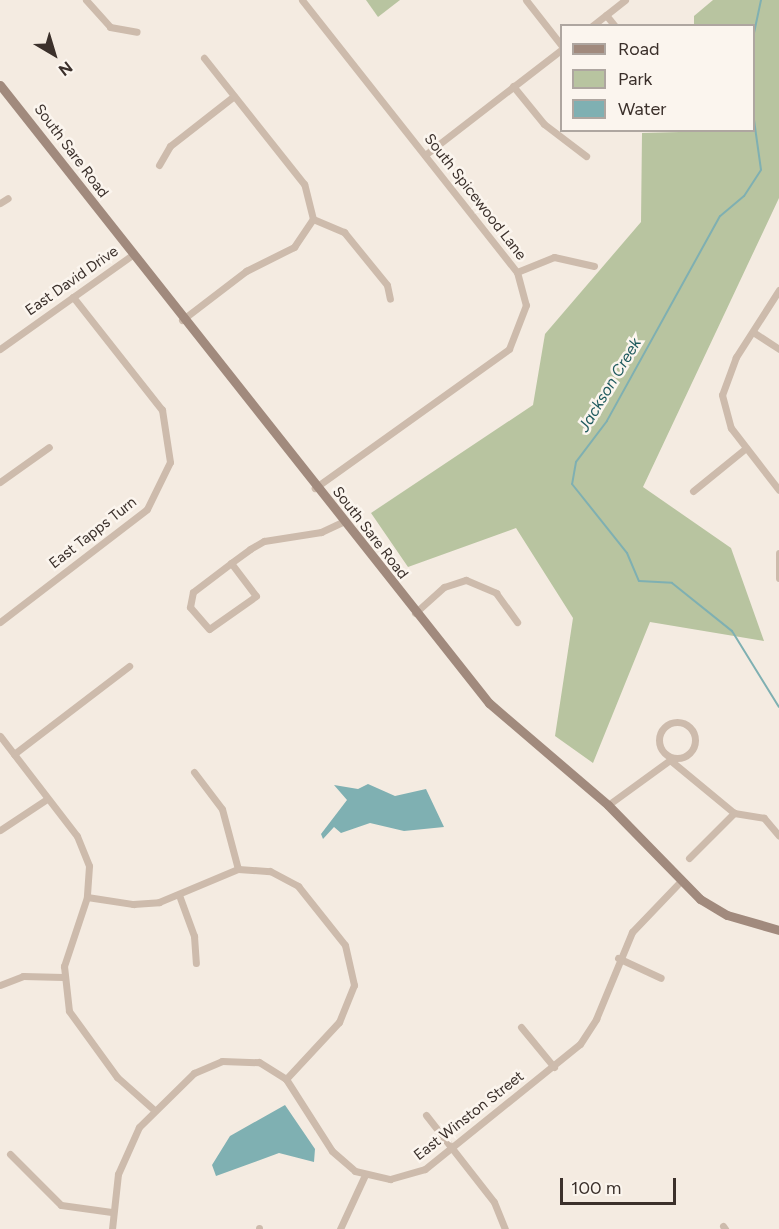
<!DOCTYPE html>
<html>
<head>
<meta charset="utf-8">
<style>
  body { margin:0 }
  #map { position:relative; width:779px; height:1229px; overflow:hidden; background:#f4ebe1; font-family:Figtree,sans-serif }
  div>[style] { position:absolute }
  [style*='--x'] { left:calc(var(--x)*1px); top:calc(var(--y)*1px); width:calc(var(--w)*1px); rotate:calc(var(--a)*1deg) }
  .green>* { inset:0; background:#b8c4a0 }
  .water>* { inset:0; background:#7fb0b2 }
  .stream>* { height:2px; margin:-1px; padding:0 1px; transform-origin:1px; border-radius:1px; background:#7fb0b2 }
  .minor>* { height:7px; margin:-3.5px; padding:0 3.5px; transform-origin:3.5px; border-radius:3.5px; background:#cdbbac }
  .minor>.ring { margin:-3.5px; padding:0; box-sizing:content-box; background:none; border:7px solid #cdbbac; border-radius:50% }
  .secondary>* { height:9px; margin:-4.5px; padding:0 4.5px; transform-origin:4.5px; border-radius:4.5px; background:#a18a7d }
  span { translate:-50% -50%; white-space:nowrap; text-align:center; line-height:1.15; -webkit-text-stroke:5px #fbf5ee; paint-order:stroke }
  .street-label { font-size:15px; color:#3b302b }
  .water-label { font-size:16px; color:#1f5a5e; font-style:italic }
  .legend { position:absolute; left:560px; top:24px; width:195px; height:108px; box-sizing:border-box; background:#fbf5ee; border:2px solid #aea6a0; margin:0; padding:8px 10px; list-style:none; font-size:18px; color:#3b302b }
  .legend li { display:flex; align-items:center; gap:12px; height:30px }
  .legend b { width:30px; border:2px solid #aea6a0 }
  .north { position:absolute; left:24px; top:24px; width:60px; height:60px; -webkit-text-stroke:4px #fbf5ee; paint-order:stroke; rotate:142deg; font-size:16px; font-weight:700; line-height:24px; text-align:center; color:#3b302b }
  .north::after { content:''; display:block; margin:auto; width:21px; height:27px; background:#3b302b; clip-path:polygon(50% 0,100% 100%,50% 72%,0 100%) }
  .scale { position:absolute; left:560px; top:1178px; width:116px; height:27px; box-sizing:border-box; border:3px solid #3b302b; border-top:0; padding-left:8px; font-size:18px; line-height:21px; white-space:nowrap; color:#3b302b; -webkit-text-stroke:4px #fbf5ee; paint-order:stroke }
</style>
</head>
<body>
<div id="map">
  <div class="green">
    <div style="clip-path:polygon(366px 0,400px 0,378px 17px)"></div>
    <div style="clip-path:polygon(713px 0,779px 0,779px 198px,643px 487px,731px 548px,764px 641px,650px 622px,593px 763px,555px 736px,573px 618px,516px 528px,408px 567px,371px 513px,533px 405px,545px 334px,641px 222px,642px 133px,754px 130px,754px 26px,694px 25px,694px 16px)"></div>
  </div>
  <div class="water">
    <div style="clip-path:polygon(368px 784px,395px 796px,426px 789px,444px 827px,404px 831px,370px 823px,341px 833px,334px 827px,323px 839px,321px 834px,347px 800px,334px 785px,358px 789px)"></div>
    <div style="clip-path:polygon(285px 1105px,315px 1149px,314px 1162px,279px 1153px,216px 1176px,212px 1165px,230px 1136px)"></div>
  </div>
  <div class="stream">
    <div style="--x:754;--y:33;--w:34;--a:-78"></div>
    <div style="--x:754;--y:120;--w:50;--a:82"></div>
    <div style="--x:761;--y:170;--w:31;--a:123"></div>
    <div style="--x:744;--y:196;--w:31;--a:140"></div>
    <div style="--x:720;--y:216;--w:234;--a:118.9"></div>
    <div style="--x:607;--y:421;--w:51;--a:127.1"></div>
    <div style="--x:576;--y:462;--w:22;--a:100"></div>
    <div style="--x:572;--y:484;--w:88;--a:51.4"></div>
    <div style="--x:627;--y:553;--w:30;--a:67"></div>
    <div style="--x:639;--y:581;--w:33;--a:3"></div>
    <div style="--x:672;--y:583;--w:77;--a:38.7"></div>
    <div style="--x:732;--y:631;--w:89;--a:58.3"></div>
  </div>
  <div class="minor">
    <div style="--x:86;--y:0;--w:36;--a:48"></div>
    <div style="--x:110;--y:27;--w:27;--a:10"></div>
    <div style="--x:302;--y:0;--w:347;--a:51.7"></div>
    <div style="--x:517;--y:272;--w:34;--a:75"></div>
    <div style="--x:526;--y:305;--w:47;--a:111.1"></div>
    <div style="--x:509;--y:349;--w:239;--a:144.4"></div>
    <div style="--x:526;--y:0;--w:58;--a:52"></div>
    <div style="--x:606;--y:15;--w:14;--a:51"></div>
    <div style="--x:592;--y:26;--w:42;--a:-38.2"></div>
    <div style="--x:513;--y:86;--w:49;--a:50.8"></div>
    <div style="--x:544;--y:124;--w:53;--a:37.3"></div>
    <div style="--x:425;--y:155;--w:173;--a:-37.7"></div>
    <div style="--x:159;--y:165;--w:22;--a:-60"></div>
    <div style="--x:170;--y:146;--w:81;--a:-38"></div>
    <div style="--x:0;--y:203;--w:9;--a:-32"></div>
    <div style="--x:313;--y:219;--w:34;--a:23"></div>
    <div style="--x:344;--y:232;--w:68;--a:50.9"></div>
    <div style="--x:387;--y:285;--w:14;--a:78"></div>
    <div style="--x:517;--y:272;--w:40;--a:-22"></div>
    <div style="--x:554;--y:257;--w:41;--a:12.7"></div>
    <div style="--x:779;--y:290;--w:80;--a:122.7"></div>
    <div style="--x:736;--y:357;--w:40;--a:110.2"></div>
    <div style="--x:722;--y:395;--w:34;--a:75"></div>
    <div style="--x:731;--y:428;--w:78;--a:52.3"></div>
    <div style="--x:182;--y:320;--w:81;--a:-37.4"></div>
    <div style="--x:246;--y:271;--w:54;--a:-26.6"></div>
    <div style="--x:294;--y:247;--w:34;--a:-56"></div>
    <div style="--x:313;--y:219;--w:36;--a:-104"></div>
    <div style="--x:304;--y:184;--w:161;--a:-128.4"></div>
    <div style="--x:753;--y:332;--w:31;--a:33"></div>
    <div style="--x:0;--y:349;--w:161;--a:-35.4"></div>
    <div style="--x:0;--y:482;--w:60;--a:-35.5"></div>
    <div style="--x:693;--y:491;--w:68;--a:-39.1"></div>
    <div style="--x:779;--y:553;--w:25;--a:90"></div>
    <div style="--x:231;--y:563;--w:41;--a:52.9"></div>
    <div style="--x:256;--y:596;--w:57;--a:144.9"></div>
    <div style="--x:209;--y:629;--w:29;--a:-131"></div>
    <div style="--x:190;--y:607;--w:15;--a:-79"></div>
    <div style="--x:193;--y:592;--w:48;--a:-37.3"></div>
    <div style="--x:231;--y:563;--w:24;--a:-36"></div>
    <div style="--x:250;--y:549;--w:16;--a:-30"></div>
    <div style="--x:264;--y:541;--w:58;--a:-9"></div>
    <div style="--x:321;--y:532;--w:23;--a:-25"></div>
    <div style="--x:415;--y:613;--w:39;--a:-42"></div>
    <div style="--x:444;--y:587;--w:23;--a:-18"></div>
    <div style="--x:466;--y:580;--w:33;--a:23"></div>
    <div style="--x:496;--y:593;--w:36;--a:54"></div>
    <div style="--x:0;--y:622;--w:185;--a:-37.5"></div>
    <div style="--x:147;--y:509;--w:52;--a:-63.9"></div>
    <div style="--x:170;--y:462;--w:53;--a:-98.7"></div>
    <div style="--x:162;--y:410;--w:144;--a:-128.2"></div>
    <div class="ring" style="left:659px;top:722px;width:29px;height:29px"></div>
    <div style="--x:0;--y:736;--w:126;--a:52.4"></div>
    <div style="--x:77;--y:836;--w:32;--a:68"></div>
    <div style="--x:89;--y:866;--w:31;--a:94"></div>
    <div style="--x:87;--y:897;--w:73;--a:108.4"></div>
    <div style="--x:64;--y:966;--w:45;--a:83.7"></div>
    <div style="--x:69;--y:1011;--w:82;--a:54"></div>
    <div style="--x:117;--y:1077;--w:48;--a:41.6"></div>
    <div style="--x:14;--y:754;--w:145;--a:-37.4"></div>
    <div style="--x:194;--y:772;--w:46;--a:52.9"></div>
    <div style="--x:222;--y:809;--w:62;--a:75.1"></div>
    <div style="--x:608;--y:805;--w:77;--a:-36"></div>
    <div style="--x:670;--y:760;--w:83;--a:39.6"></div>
    <div style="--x:734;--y:813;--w:30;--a:9"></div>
    <div style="--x:764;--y:818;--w:23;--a:50"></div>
    <div style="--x:0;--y:830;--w:56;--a:-33.4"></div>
    <div style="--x:689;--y:858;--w:64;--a:-45"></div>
    <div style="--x:179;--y:895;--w:44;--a:69.9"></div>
    <div style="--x:194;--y:936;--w:27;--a:86"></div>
    <div style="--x:87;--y:897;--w:47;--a:8.7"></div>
    <div style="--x:133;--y:904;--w:26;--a:-4"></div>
    <div style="--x:159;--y:902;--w:86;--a:-22.7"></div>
    <div style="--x:238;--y:869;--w:32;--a:4"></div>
    <div style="--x:270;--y:871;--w:32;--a:28"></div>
    <div style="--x:298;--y:886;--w:75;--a:51.5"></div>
    <div style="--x:345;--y:945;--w:41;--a:77.3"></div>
    <div style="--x:354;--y:985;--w:40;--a:112"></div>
    <div style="--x:339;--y:1022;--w:78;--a:132.9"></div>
    <div style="--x:618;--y:958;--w:47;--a:24.9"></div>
    <div style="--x:0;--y:985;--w:25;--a:-21"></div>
    <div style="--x:23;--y:976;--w:40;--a:1.4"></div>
    <div style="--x:521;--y:1027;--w:52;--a:50.5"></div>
    <div style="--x:426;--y:1115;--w:110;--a:52"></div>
    <div style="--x:494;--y:1202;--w:29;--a:68"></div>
    <div style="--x:10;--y:1154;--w:72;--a:45"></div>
    <div style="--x:61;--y:1205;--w:51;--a:7.8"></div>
    <div style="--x:723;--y:1226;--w:4;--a:56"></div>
    <div style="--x:259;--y:1228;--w:1;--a:90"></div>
    <div style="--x:112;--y:1229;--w:55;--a:-83.8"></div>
    <div style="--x:118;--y:1174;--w:51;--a:-65.9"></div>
    <div style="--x:139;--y:1127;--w:77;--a:-44.5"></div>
    <div style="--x:194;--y:1073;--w:30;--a:-23"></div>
    <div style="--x:222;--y:1061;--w:37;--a:2"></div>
    <div style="--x:259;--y:1062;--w:32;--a:32"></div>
    <div style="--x:286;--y:1079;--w:85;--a:57.4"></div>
    <div style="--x:332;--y:1151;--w:30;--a:41"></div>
    <div style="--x:355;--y:1171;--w:36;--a:13"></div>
    <div style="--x:390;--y:1179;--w:36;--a:-16"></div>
    <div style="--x:425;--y:1169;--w:199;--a:-38.9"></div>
    <div style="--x:580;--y:1044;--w:30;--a:-57"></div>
    <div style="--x:596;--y:1019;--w:94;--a:-67.5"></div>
    <div style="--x:632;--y:932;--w:69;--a:-46.2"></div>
    <div style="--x:340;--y:1229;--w:60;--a:-65.2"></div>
  </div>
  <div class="secondary">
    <div style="--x:0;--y:85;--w:788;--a:51.65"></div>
    <div style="--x:489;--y:703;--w:157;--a:40.6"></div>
    <div style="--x:608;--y:805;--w:132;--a:45.6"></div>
    <div style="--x:700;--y:899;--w:31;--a:31"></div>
    <div style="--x:727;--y:915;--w:54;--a:16.1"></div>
  </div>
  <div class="street-label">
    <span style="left:71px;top:151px;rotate:53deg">South Sare Road</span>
    <span style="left:475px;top:197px;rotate:52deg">South Spicewood Lane</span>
    <span style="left:72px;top:281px;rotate:-35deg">East David Drive</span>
    <span style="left:93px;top:533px;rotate:-38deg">East Tapps Turn</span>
    <span style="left:370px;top:533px;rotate:52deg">South Sare Road</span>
    <span style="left:469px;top:1116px;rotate:-38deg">East Winston Street</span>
  </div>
  <div class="water-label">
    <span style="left:610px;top:385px;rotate:-59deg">Jackson Creek</span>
  </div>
  <ul class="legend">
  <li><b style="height:8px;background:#a18a7d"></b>Road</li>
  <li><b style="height:16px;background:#b8c4a0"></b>Park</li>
  <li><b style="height:16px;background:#7fb0b2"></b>Water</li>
  </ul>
  <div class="north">N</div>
  <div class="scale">100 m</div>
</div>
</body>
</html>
